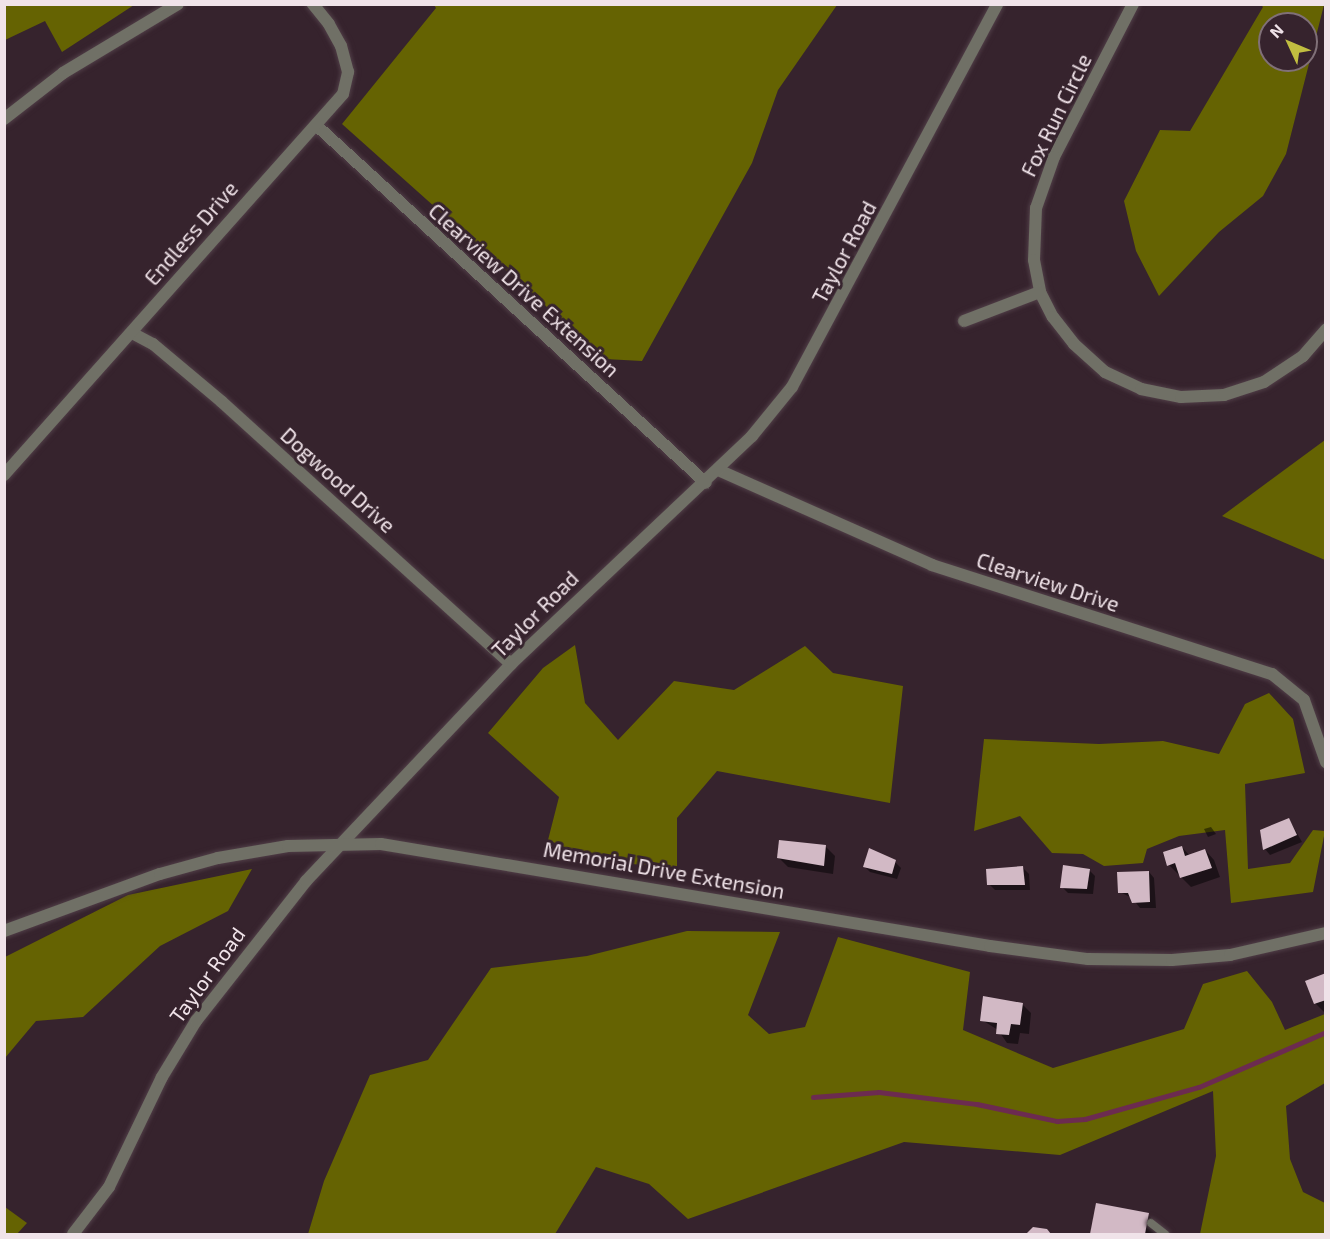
<!DOCTYPE html>
<html>
<head>
<meta charset="utf-8">
<style>
  body { margin:0 }
  #map { position:relative; width:1330px; height:1239px; overflow:hidden; background:#36232d; font-family:"Exo 2",sans-serif }
  div>[style] { position:absolute }
  [style*='--x'] { left:calc(var(--x)*1px); top:calc(var(--y)*1px); width:calc(var(--w)*1px); rotate:calc(var(--a)*1deg) }
  .forest>* { inset:0; background:#656302 }
  .shadow>* { inset:0; background:#0007 }
  .stream>* { height:4.5px; margin:-2.25px; padding:0 2.25px; transform-origin:2.25px; border-radius:2.25px; background:#6c2b50 }
  .building>* { inset:0; background:#d2b9c5 }
  .roads { filter:drop-shadow(0 0 2px #503e47) drop-shadow(0 0 2px #503e47) }
  .service>* { height:8px; margin:-4px; padding:0 4px; transform-origin:4px; border-radius:4px; background:#707066 }
  .minor>* { height:12px; margin:-6px; padding:0 6px; transform-origin:6px; border-radius:6px; background:#707066 }
  .tertiary>* { height:12px; margin:-6px; padding:0 6px; transform-origin:6px; border-radius:6px; background:#707066 }
  span { translate:-50% -50%; white-space:nowrap; text-align:center; line-height:1.15; -webkit-text-stroke:6px #36232d; paint-order:stroke }
  .street-label { font-size:21px; color:#f0e3e9 }
  .frame { position:absolute; inset:0; border:6px solid #f0e3e9; pointer-events:none }
  .north { position:absolute; left:1258px; top:12px; width:60px; height:60px; box-sizing:border-box; background:#36232d; border:2px solid #807078; border-radius:50%; rotate:314deg; font-size:16px; font-weight:700; line-height:24px; text-align:center; color:#f0e3e9 }
  .north::after { content:''; display:block; margin:auto; width:21px; height:27px; background:#c1be40; clip-path:polygon(50% 0,100% 100%,50% 72%,0 100%) }
</style>
</head>
<body>
<div id="map">
  <div class="forest">
    <div style="clip-path:polygon(4px 5px,5px 4px,134px 5px,62px 52px,45px 21px,5px 40px)"></div>
    <div style="clip-path:polygon(434px 5px,837px 5px,778px 90px,752px 163px,642px 361px,605px 359px,342px 124px,436px 8px)"></div>
    <div style="clip-path:polygon(evenodd,1261px 5px,1324px 5px,1286px 154px,1263px 196px,1219px 232px,1159px 296px,1136px 251px,1124px 201px,1160px 130px,1190px 131px,1263px 7px,1261px 5px,1270px 24px,1306px 24px,1306px 60px,1270px 60px,1270px 24px)"></div>
    <div style="clip-path:polygon(1325px 440px,1325px 560px,1222px 516px)"></div>
    <div style="clip-path:polygon(575px 645px,585px 703px,618px 740px,674px 681px,734px 690px,805px 646px,833px 673px,903px 686px,890px 803px,717px 771px,677px 818px,677px 867px,600px 862px,548px 840px,559px 797px,488px 733px,543px 668px)"></div>
    <div style="clip-path:polygon(1269px 693px,1293px 719px,1305px 773px,1245px 784px,1248px 869px,1290px 863px,1313px 830px,1325px 831px,1313px 892px,1231px 903px,1225px 830px,1179px 836px,1147px 849px,1143px 863px,1104px 866px,1083px 854px,1052px 853px,1020px 816px,974px 831px,984px 739px,1099px 744px,1163px 741px,1219px 754px,1245px 704px)"></div>
    <div style="clip-path:polygon(252px 869px,228px 911px,160px 946px,83px 1017px,36px 1021px,5px 1058px,5px 957px,128px 895px)"></div>
    <div style="clip-path:polygon(687px 931px,780px 932px,748px 1015px,769px 1034px,805px 1027px,838px 937px,970px 972px,963px 1030px,1053px 1068px,1184px 1029px,1203px 984px,1247px 971px,1272px 1002px,1285px 1030px,1325px 1014px,1325px 1083px,1286px 1106px,1290px 1159px,1303px 1192px,1325px 1203px,1325px 1234px,1200px 1234px,1216px 1156px,1213px 1091px,1060px 1155px,904px 1142px,688px 1219px,649px 1184px,596px 1167px,555px 1234px,308px 1234px,324px 1181px,370px 1075px,428px 1060px,491px 968px,587px 956px)"></div>
    <div style="clip-path:polygon(5px 1207px,27px 1223px,17px 1234px,5px 1234px)"></div>
  </div>
  <div class="shadow">
    <div style="clip-path:polygon(1289px 819px,1302px 842px,1270px 855px,1265px 849px)"></div>
    <div style="clip-path:polygon(1211px 827px,1216px 834px,1208px 837px,1204px 829px)"></div>
    <div style="clip-path:polygon(826px 847px,835px 856px,833px 874px,788px 867px,778px 857px)"></div>
    <div style="clip-path:polygon(1182px 847px,1190px 856px,1205px 850px,1214px 860px,1220px 877px,1191px 887px,1169px 865px)"></div>
    <div style="clip-path:polygon(895px 862px,901px 868px,897px 879px,870px 872px,864px 866px)"></div>
    <div style="clip-path:polygon(1023px 868px,1029px 874px,1030px 890px,995px 890px,989px 884px)"></div>
    <div style="clip-path:polygon(1089px 870px,1095px 876px,1093px 894px,1068px 893px,1062px 887px)"></div>
    <div style="clip-path:polygon(1149px 872px,1154px 878px,1156px 908px,1140px 908px,1132px 898px,1120px 892px)"></div>
    <div style="clip-path:polygon(1326px 974px,1326px 1013px,1325px 1013px,1316px 1004px,1307px 982px)"></div>
    <div style="clip-path:polygon(1022px 1004px,1031px 1013px,1029px 1034px,1020px 1033px,1018px 1044px,1007px 1043px,998px 1030px,982px 1020px)"></div>
    <div style="clip-path:polygon(1097px 1205px,1148px 1215px,1157px 1224px,1155px 1234px,1091px 1234px)"></div>
  </div>
  <div class="stream">
    <div style="--x:813;--y:1097;--w:66;--a:-4.3"></div>
    <div style="--x:879;--y:1092;--w:99;--a:7"></div>
    <div style="--x:977;--y:1104;--w:82;--a:12"></div>
    <div style="--x:1057;--y:1121;--w:28;--a:-4"></div>
    <div style="--x:1085;--y:1119;--w:118;--a:-15.7"></div>
    <div style="--x:1199;--y:1087;--w:138;--a:-23.4"></div>
  </div>
  <div class="building">
    <div style="clip-path:polygon(1289px 818px,1297px 835px,1263px 850px,1260px 830px)"></div>
    <div style="clip-path:polygon(779px 840px,826px 845px,824px 866px,777px 858px)"></div>
    <div style="clip-path:polygon(1182px 846px,1185px 856px,1205px 849px,1212px 868px,1180px 878px,1175px 863px,1167px 866px,1163px 852px)"></div>
    <div style="clip-path:polygon(869px 848px,896px 860px,892px 874px,863px 867px)"></div>
    <div style="clip-path:polygon(1063px 865px,1090px 869px,1087px 889px,1060px 888px)"></div>
    <div style="clip-path:polygon(1023px 866px,1025px 885px,987px 885px,986px 869px)"></div>
    <div style="clip-path:polygon(1149px 871px,1150px 902px,1132px 903px,1128px 893px,1118px 893px,1117px 872px)"></div>
    <div style="clip-path:polygon(1326px 973px,1326px 1000px,1314px 1004px,1305px 981px)"></div>
    <div style="clip-path:polygon(983px 996px,1023px 1003px,1020px 1025px,1011px 1024px,1009px 1035px,996px 1034px,997px 1023px,980px 1021px)"></div>
    <div style="clip-path:polygon(1096px 1203px,1149px 1213px,1145px 1234px,1090px 1234px)"></div>
    <div style="clip-path:polygon(1033px 1227px,1047px 1229px,1051px 1234px,1026px 1234px)"></div>
  </div>
  <div class="roads">
    <div class="service">
      <div style="--x:1151;--y:1223;--w:18;--a:38"></div>
    </div>
    <div class="minor">
      <div style="--x:1133;--y:4;--w:172;--a:117.3"></div>
      <div style="--x:1054;--y:157;--w:54;--a:109.4"></div>
      <div style="--x:1036;--y:208;--w:52;--a:92.2"></div>
      <div style="--x:1034;--y:260;--w:33;--a:79"></div>
      <div style="--x:1040;--y:292;--w:28;--a:63"></div>
      <div style="--x:1053;--y:317;--w:34;--a:52"></div>
      <div style="--x:1074;--y:344;--w:42;--a:42.1"></div>
      <div style="--x:1105;--y:372;--w:40;--a:25"></div>
      <div style="--x:1141;--y:389;--w:41;--a:11.3"></div>
      <div style="--x:1181;--y:397;--w:43;--a:-2.7"></div>
      <div style="--x:1224;--y:395;--w:42;--a:-18"></div>
      <div style="--x:1264;--y:382;--w:47;--a:-33.7"></div>
      <div style="--x:1303;--y:356;--w:35;--a:-49"></div>
      <div style="--x:4;--y:119;--w:75;--a:-37.9"></div>
      <div style="--x:63;--y:73;--w:134;--a:-31"></div>
      <div style="--x:316;--y:125;--w:529;--a:42.55"></div>
      <div style="--x:964;--y:321;--w:81;--a:-20.9"></div>
      <div style="--x:132;--y:333;--w:24;--a:28"></div>
      <div style="--x:153;--y:344;--w:90;--a:40"></div>
      <div style="--x:222;--y:402;--w:390;--a:42.2"></div>
      <div style="--x:718;--y:470;--w:234;--a:23.9"></div>
      <div style="--x:932;--y:565;--w:357;--a:17.8"></div>
      <div style="--x:1272;--y:674;--w:41;--a:39.1"></div>
      <div style="--x:1304;--y:700;--w:66;--a:70.5"></div>
      <div style="--x:4;--y:475;--w:510;--a:-48.34"></div>
      <div style="--x:343;--y:94;--w:23;--a:-77"></div>
      <div style="--x:348;--y:72;--w:27;--a:-105"></div>
      <div style="--x:341;--y:46;--w:25;--a:-119"></div>
      <div style="--x:329;--y:24;--w:26;--a:-129"></div>
      <div style="--x:73;--y:1234;--w:59;--a:-52.5"></div>
      <div style="--x:109;--y:1187;--w:122;--a:-64.3"></div>
      <div style="--x:162;--y:1077;--w:66;--a:-58.7"></div>
      <div style="--x:196;--y:1021;--w:178;--a:-51.8"></div>
      <div style="--x:306;--y:881;--w:299;--a:-46.6"></div>
      <div style="--x:511;--y:664;--w:332;--a:-43.4"></div>
      <div style="--x:752;--y:436;--w:63;--a:-50.8"></div>
      <div style="--x:792;--y:387;--w:434;--a:-61.8"></div>
    </div>
    <div class="tertiary">
      <div style="--x:4;--y:931;--w:166;--a:-20.1"></div>
      <div style="--x:160;--y:874;--w:60;--a:-15.4"></div>
      <div style="--x:218;--y:858;--w:71;--a:-9.7"></div>
      <div style="--x:288;--y:846;--w:93;--a:-1.2"></div>
      <div style="--x:381;--y:844;--w:617;--a:9.51"></div>
      <div style="--x:990;--y:946;--w:99;--a:7.6"></div>
      <div style="--x:1088;--y:959;--w:84;--a:0.7"></div>
      <div style="--x:1172;--y:960;--w:58;--a:-4.9"></div>
      <div style="--x:1230;--y:955;--w:98;--a:-12.9"></div>
    </div>
  </div>
  <div class="street-label">
    <span style="left:1056px;top:115px;rotate:-64deg">Fox Run Circle</span>
    <span style="left:191px;top:233px;rotate:-49deg">Endless Drive</span>
    <span style="left:844px;top:252px;rotate:-62deg">Taylor Road</span>
    <span style="left:524px;top:290px;rotate:42deg">Clearview Drive Extension</span>
    <span style="left:338px;top:480px;rotate:42deg">Dogwood Drive</span>
    <span style="left:1048px;top:582px;rotate:18deg">Clearview Drive</span>
    <span style="left:535px;top:614px;rotate:-45deg">Taylor Road</span>
    <span style="left:664px;top:870px;rotate:10deg">Memorial Drive Extension</span>
    <span style="left:207px;top:975px;rotate:-54deg">Taylor Road</span>
  </div>
  <div class="frame"></div>
  <div class="north">N</div>
</div>
</body>
</html>
